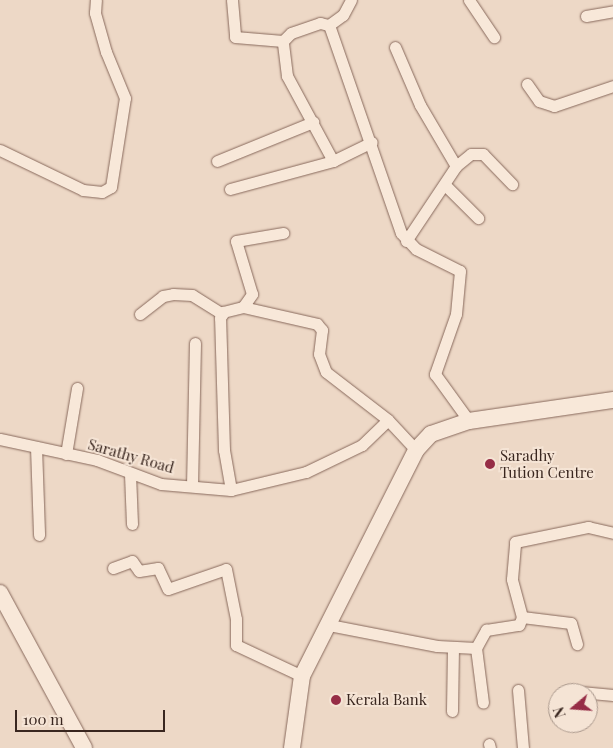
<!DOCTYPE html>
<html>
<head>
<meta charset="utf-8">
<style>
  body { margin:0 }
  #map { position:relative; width:613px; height:748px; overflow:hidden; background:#edd8c6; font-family:"Playfair Display",serif }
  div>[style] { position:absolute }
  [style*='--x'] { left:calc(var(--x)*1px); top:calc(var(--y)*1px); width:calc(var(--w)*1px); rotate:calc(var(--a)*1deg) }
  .roads { filter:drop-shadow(0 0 1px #88695c) drop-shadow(0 0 1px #88695c) }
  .street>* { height:11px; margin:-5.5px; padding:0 5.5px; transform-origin:5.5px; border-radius:5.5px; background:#f8e8d9 }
  .secondary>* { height:16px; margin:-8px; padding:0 8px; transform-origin:8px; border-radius:8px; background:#f8e8d9 }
  .dots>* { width:14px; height:14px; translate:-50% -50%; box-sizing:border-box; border:2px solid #f5e4d5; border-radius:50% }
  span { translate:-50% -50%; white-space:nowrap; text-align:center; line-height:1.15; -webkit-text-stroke:4px #f5e4d5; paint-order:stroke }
  .poi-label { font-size:15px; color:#39261f }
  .left { translate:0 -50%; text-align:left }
  .street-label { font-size:15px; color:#39261f }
  .north { position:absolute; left:548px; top:683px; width:50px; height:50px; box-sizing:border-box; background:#f5e4d5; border:1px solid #aa988c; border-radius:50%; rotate:252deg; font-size:14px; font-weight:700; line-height:20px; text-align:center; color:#39261f }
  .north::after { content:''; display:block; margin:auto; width:18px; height:22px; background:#962d46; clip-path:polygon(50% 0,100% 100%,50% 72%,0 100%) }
  .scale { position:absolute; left:15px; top:710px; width:150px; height:22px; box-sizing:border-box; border:2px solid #39261f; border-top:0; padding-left:6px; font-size:15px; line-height:18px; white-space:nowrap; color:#39261f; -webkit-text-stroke:4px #f5e4d5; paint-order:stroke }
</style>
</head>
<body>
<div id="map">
  <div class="roads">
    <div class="street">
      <div style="--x:232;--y:0;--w:37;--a:85"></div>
      <div style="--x:235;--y:37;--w:48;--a:4.8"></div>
      <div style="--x:469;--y:0;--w:45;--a:56"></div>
      <div style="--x:586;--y:16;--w:27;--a:-10"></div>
      <div style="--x:329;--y:25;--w:220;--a:70.9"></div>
      <div style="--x:401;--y:233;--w:22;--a:47"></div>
      <div style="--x:416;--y:249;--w:49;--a:26.6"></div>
      <div style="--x:460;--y:271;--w:43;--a:95.3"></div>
      <div style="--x:456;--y:314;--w:64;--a:109.3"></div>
      <div style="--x:435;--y:374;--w:58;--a:54.1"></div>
      <div style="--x:395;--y:47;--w:63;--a:66.7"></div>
      <div style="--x:420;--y:105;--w:71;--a:59.5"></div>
      <div style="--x:527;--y:84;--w:21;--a:55"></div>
      <div style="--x:539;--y:101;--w:16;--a:18"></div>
      <div style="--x:554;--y:106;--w:62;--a:-18.7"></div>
      <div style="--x:0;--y:150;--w:92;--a:25.7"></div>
      <div style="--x:83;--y:190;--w:19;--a:6"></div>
      <div style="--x:102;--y:192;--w:10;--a:-29"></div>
      <div style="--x:111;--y:187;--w:90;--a:-81.1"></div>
      <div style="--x:125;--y:98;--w:50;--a:-112.4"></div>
      <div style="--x:106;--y:52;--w:41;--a:-105.8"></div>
      <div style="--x:95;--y:13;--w:13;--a:-86"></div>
      <div style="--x:217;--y:161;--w:104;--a:-22.1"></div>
      <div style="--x:333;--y:161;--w:97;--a:-118.4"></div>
      <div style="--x:287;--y:76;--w:35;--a:-97"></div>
      <div style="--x:283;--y:41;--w:11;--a:-45"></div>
      <div style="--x:291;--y:33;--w:31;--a:-19"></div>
      <div style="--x:320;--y:23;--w:9;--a:13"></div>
      <div style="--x:329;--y:25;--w:17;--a:-36"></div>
      <div style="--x:343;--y:15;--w:17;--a:-62"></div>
      <div style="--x:445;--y:185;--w:47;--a:45"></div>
      <div style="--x:230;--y:189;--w:107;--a:-15.2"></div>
      <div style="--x:333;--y:161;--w:43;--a:-26"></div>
      <div style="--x:406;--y:241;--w:90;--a:-56.3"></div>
      <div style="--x:456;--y:166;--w:19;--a:-39"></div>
      <div style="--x:471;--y:154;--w:12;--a:0"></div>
      <div style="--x:483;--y:154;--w:42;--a:46"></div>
      <div style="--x:243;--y:307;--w:76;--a:12.9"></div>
      <div style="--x:317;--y:324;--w:8;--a:50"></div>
      <div style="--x:322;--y:330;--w:24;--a:97"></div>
      <div style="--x:319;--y:354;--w:19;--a:69"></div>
      <div style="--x:326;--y:372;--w:78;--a:37.7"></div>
      <div style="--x:388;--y:420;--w:41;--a:47"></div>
      <div style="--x:140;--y:314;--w:29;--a:-38"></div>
      <div style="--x:163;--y:296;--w:10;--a:-11"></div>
      <div style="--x:173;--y:294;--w:19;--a:3"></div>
      <div style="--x:192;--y:295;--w:36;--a:32"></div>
      <div style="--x:0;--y:439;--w:99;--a:12.2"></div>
      <div style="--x:97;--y:460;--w:68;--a:20.6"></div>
      <div style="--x:161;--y:484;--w:70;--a:4.9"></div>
      <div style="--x:231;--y:490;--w:77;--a:-13.5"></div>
      <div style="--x:306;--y:472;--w:62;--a:-25.7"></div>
      <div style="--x:362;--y:445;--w:36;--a:-44"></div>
      <div style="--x:36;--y:447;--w:88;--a:88"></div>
      <div style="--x:66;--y:454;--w:67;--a:-80.5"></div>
      <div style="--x:130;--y:474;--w:50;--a:87.7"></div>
      <div style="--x:192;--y:486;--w:143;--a:-88.8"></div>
      <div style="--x:231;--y:490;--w:41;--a:-99.9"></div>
      <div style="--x:224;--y:450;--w:132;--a:-91.7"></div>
      <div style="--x:220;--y:318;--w:7;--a:-63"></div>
      <div style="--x:223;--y:312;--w:21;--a:-14"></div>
      <div style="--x:243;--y:307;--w:16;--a:-55"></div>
      <div style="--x:252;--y:294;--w:55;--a:-106.8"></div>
      <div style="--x:236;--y:241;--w:48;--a:-9.7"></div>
      <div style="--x:113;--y:568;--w:20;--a:-20"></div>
      <div style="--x:132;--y:561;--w:12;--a:55"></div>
      <div style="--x:139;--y:571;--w:19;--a:-9"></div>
      <div style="--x:158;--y:568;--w:23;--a:65"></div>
      <div style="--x:168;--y:589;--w:61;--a:-19"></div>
      <div style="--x:226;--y:569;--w:51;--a:78.7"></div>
      <div style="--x:236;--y:619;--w:26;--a:90"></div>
      <div style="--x:236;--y:645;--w:73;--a:25.2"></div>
      <div style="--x:522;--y:617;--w:49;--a:7"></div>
      <div style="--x:571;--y:623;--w:22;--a:74"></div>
      <div style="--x:329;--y:625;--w:110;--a:11"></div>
      <div style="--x:437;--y:646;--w:39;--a:3"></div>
      <div style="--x:476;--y:648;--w:21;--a:-61"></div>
      <div style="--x:486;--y:630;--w:33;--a:-9"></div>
      <div style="--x:519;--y:625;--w:9;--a:-69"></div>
      <div style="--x:522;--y:617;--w:39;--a:-105"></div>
      <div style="--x:512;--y:579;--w:37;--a:-85"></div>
      <div style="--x:515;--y:542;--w:75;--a:-11.6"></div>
      <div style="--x:588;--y:527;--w:26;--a:13"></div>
      <div style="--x:476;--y:648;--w:55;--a:82.7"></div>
      <div style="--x:518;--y:690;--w:58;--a:85.1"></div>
      <div style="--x:570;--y:691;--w:43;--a:5.3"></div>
      <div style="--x:452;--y:711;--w:63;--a:-89.1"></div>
      <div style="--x:489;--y:744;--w:4;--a:76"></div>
    </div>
    <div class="secondary">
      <div style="--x:0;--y:593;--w:176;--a:61.5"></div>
      <div style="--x:292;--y:748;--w:73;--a:-82.1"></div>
      <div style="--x:302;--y:676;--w:253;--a:-63.2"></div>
      <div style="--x:416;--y:450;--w:22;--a:-47"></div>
      <div style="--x:431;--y:434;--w:40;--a:-18.9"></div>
      <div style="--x:469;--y:421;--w:146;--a:-8.3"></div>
    </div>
  </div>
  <div class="dots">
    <div style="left:490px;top:464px;background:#962d46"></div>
    <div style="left:336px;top:700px;background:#962d46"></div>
  </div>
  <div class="poi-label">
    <span class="left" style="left:500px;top:464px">Saradhy<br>Tution Centre</span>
    <span class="left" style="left:346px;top:700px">Kerala Bank</span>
  </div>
  <div class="street-label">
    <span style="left:131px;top:456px;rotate:16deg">Sarathy Road</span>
  </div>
  <div class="north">N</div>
  <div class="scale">100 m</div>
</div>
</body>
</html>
